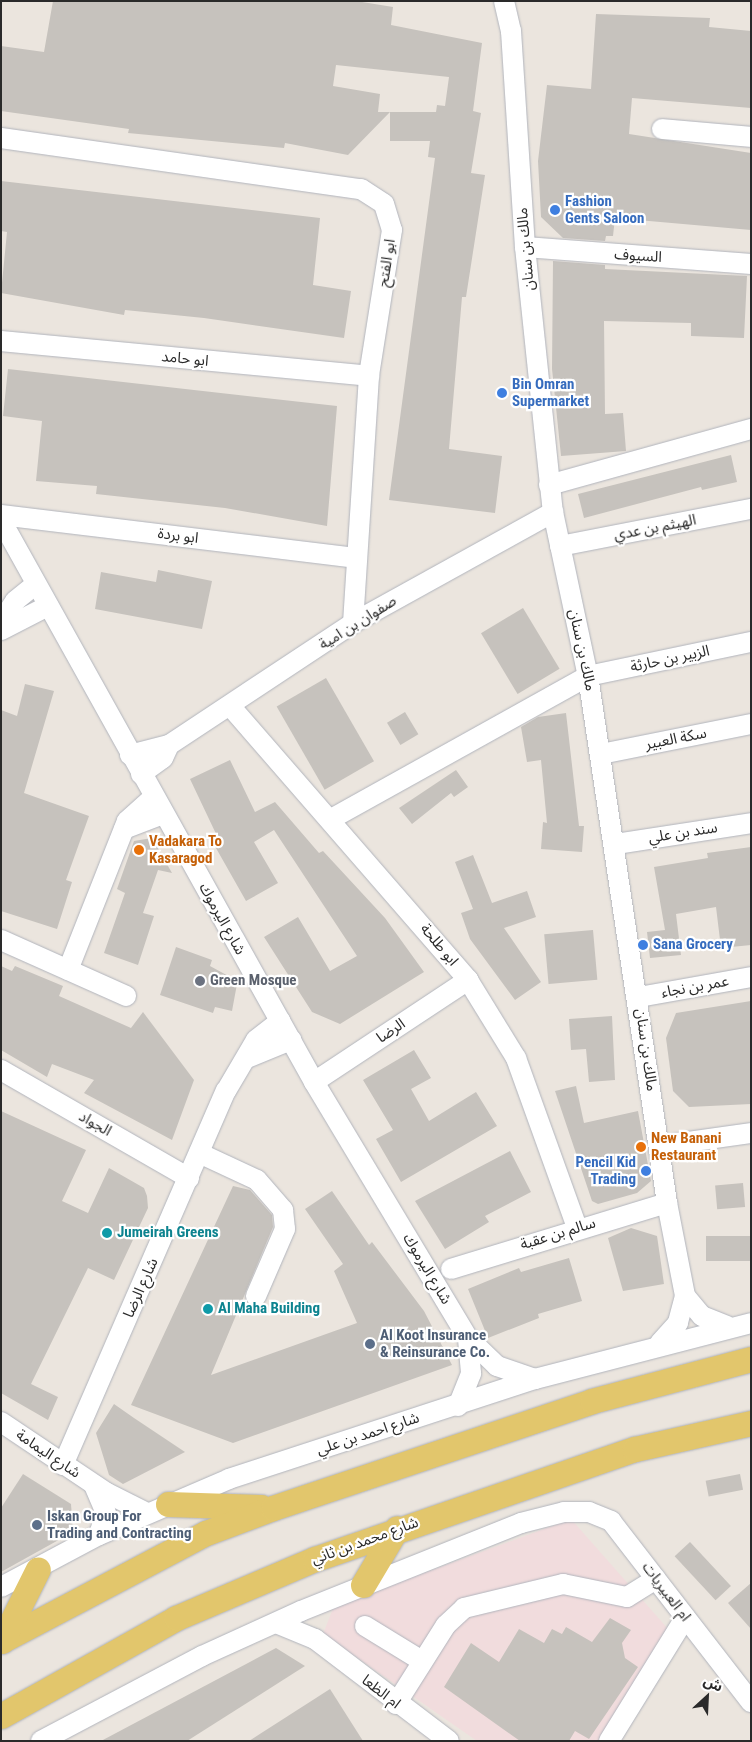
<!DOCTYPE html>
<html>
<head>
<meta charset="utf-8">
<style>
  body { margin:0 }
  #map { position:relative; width:752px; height:1742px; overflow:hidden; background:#ebe5de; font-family:"Roboto Condensed","Noto Sans Arabic",sans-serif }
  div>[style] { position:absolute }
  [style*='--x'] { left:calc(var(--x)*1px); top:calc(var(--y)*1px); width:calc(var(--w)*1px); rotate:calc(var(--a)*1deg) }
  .medical>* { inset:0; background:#f1dcdd }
  .building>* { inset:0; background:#c6c2bd; transform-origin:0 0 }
  .roads { filter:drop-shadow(0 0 1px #b1b4bc) drop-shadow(0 0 1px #b1b4bc) }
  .minor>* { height:20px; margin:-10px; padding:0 10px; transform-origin:10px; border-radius:10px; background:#fff }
  .major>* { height:25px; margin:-12.5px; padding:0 12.5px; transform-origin:12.5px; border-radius:12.5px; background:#e2c66c }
  .dots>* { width:14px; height:14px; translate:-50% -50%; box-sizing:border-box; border:2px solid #fff; border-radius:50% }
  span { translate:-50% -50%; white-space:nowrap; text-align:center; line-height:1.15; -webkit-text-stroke:4.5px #fff; paint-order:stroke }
  .shop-label { font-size:15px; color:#366cbe; font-weight:700 }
  .left { translate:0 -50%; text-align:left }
  .right { translate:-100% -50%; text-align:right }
  .street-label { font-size:15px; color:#2a2a2a }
  .food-label { font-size:15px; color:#c56008; font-weight:700 }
  .worship-label { font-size:15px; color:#5b616d; font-weight:700 }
  .culture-label { font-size:15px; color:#0d838f; font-weight:700 }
  .service-label { font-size:15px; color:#4e5e75; font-weight:700 }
  .frame { position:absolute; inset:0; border:2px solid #2a2a2a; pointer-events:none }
  .north { position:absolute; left:682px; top:1672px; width:50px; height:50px; -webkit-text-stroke:4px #fff; paint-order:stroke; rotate:25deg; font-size:14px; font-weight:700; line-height:20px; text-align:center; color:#2a2a2a }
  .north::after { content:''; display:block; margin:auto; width:18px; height:22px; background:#2a2a2a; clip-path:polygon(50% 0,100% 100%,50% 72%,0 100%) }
</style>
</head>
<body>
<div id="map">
  <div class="medical">
    <div style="clip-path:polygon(571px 1519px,669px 1630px,598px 1741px,477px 1741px,323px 1634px,334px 1606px)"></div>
  </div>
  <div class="building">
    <div style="clip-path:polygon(53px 1px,356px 1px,393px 7px,391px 25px,482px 43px,473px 111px,481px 113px,471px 173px,485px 175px,466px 297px,462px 297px,449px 449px,502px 456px,495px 513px,389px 500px,435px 158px,428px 157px,430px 141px,390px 141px,390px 112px,436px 112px,437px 105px,445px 106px,449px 77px,336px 65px,333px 86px,380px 94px,378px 112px,390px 112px,348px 155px,285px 143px,284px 148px,128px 133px,129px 129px,1px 111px,1px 46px,44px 52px)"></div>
    <div style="clip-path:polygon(596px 14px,710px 18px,709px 27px,751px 31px,751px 108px,632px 98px,629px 134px,751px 153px,751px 230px,615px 218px,613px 236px,606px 236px,605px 241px,563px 238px,541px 217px,538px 161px,547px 85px,591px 89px)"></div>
    <div style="clip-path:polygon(1px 181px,320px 218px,313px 285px,351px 291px,344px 338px,204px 318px,125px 310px,124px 315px,1px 293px,7px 232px,1px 231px)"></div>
    <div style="clip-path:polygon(553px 261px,605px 265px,605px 269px,747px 276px,744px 338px,691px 336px,691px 323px,604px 321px,605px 414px,623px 413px,626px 451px,561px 456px,552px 369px)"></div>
    <div style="clip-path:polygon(8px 369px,337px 406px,327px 526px,225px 508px,96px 494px,97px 486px,36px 481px,42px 421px,3px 416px)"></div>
    <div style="clip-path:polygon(731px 455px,737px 482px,702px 490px,701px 487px,584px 518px,578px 494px)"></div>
    <div style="clip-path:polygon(158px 570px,212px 581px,202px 629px,95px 609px,101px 572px,156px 582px)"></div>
    <div style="left:523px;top:608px;width:71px;height:49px;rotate:59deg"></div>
    <div style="left:326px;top:678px;width:96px;height:57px;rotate:60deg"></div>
    <div style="clip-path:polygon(25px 684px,54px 691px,24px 793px,89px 816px,66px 880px,72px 882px,57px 929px,1px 911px,1px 710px,17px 716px)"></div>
    <div style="left:405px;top:712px;width:26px;height:21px;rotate:59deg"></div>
    <div style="clip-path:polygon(566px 713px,579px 826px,584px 826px,582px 852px,541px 849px,543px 822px,547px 823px,541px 760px,527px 762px,521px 727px,538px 717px)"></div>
    <div style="clip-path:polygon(230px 760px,255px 812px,275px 802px,319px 853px,323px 851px,385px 918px,424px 972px,340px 1024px,312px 1012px,264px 937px,298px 917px,330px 971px,357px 956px,274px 830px,254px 842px,278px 883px,246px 901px,212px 841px,218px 838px,190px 779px)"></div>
    <div style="clip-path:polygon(456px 770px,468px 787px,454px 797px,451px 793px,412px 824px,399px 808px)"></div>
    <div style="clip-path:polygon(152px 838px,172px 873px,158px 870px,143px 913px,154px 916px,138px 965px,104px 953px,125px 893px,117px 889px,134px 841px)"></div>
    <div style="clip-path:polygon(751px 847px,751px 945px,721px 948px,716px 907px,676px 914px,681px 955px,650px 958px,647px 932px,665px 930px,654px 867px,708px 858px,707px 853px)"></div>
    <div style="clip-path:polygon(473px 855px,492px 903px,527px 891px,536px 917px,504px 928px,541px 982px,515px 1000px,470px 939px,461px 913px,473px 909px,455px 862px)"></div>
    <div style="left:593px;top:930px;width:50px;height:49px;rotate:85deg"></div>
    <div style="clip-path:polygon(176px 947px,212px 960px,210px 966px,232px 978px,237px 984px,232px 1011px,215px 1007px,213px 1013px,160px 995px)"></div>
    <div style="clip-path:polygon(1px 966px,12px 971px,15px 966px,63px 986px,59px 996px,131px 1028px,143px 1012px,194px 1080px,172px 1140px,84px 1093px,94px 1080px,52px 1064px,47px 1077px,1px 1050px)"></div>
    <div style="clip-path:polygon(751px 1001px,751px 1104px,689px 1107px,673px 1091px,666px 1038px,676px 1013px)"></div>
    <div style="clip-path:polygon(612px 1016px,615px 1080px,589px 1082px,586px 1049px,571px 1050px,569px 1019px)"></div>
    <div style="clip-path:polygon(414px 1050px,431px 1078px,411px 1089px,429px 1121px,476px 1092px,497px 1126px,401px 1182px,376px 1139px,393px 1130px,363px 1080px)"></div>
    <div style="clip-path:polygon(576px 1086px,584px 1123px,638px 1111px,651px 1181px,637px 1193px,598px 1204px,592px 1201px,555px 1091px)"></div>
    <div style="clip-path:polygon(1px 1111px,86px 1150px,62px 1201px,88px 1213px,109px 1168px,144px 1188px,147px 1196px,148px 1208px,114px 1280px,88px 1268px,31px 1384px,58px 1397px,48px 1420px,1px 1393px)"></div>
    <div style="clip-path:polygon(510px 1151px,531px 1192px,485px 1216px,489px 1222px,445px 1249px,415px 1201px)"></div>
    <div style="left:743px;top:1183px;width:24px;height:28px;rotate:85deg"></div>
    <div style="clip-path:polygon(233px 1186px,250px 1190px,272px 1215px,273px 1227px,211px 1375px,357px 1323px,334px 1271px,343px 1264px,305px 1209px,332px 1191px,369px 1245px,372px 1242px,424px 1311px,452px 1365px,233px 1443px,131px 1405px)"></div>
    <div style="clip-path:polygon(631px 1228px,657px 1236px,664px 1284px,623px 1291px,608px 1238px)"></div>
    <div style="left:751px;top:1236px;width:25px;height:45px;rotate:90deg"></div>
    <div style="clip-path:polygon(569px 1258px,582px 1301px,538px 1314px,539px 1318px,488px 1338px,468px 1289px,519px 1268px,521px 1272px)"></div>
    <div style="clip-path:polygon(114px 1404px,134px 1418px,185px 1452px,123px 1484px,109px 1475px,96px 1433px)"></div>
    <div style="clip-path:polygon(23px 1474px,71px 1504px,73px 1532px,1px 1572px,1px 1508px)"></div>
    <div style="left:740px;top:1474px;width:16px;height:35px;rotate:79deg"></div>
    <div style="left:690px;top:1542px;width:60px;height:21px;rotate:47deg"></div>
    <div style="clip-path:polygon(751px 1583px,751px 1629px,728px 1603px)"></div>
    <div style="clip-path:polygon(610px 1618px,631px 1630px,622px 1643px,625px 1658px,638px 1667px,589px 1739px,575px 1731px,569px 1741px,520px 1741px,444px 1687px,471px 1643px,499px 1662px,519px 1629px,544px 1643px,552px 1629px,562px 1634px,566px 1627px,592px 1642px)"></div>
    <div style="clip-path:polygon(276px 1648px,305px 1666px,187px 1741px,101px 1741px)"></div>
    <div style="clip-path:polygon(330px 1689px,363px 1741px,249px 1741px)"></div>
  </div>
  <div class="roads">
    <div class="minor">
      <div style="--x:504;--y:1;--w:31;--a:77"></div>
      <div style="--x:511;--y:31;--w:216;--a:86.3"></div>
      <div style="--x:525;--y:247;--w:266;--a:84"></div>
      <div style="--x:553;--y:512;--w:168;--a:78"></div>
      <div style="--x:588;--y:676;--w:533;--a:81.47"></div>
      <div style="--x:667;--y:1203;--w:95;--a:79"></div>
      <div style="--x:685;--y:1296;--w:28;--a:105"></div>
      <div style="--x:678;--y:1323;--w:27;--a:132"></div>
      <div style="--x:662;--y:129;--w:89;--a:5.1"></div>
      <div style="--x:1;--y:138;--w:364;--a:8.1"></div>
      <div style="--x:361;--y:189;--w:27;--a:33"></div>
      <div style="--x:384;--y:204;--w:27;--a:73"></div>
      <div style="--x:392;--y:230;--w:148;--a:99"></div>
      <div style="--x:369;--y:376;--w:248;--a:93.7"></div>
      <div style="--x:525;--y:247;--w:227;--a:4.3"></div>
      <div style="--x:1;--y:341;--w:370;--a:5.4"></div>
      <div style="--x:549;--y:485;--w:210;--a:-15.5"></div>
      <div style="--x:1;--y:515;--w:357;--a:6.9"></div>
      <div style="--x:1;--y:520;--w:643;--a:60.88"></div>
      <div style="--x:314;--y:1082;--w:299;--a:59"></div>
      <div style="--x:468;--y:1338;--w:40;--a:44"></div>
      <div style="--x:497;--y:1366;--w:40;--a:18.9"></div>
      <div style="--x:560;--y:546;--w:195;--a:-11"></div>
      <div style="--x:1;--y:622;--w:25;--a:-56"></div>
      <div style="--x:15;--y:601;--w:27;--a:-39"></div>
      <div style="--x:1;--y:630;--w:53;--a:-27.1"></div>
      <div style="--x:231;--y:707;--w:362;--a:49"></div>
      <div style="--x:468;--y:980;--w:92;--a:58.4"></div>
      <div style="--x:516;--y:1058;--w:180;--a:70.2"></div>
      <div style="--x:601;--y:754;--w:153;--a:-11.3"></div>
      <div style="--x:130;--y:755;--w:40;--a:-14.4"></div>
      <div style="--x:141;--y:774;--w:27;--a:-36"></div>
      <div style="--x:163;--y:758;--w:14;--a:-65"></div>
      <div style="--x:169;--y:745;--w:221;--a:-33.5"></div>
      <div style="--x:353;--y:623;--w:229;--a:-29"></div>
      <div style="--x:331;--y:819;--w:294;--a:-29.1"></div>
      <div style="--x:588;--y:676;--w:167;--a:-11.8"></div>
      <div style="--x:124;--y:829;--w:42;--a:-21"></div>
      <div style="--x:616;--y:844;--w:137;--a:-8.8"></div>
      <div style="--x:1;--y:940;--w:137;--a:24.1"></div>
      <div style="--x:68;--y:970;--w:160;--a:-68.4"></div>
      <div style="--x:127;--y:821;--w:36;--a:-42"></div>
      <div style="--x:639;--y:997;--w:114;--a:-10.1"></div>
      <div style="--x:247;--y:1058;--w:48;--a:-22.2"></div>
      <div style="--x:1;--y:1070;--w:217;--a:29.9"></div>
      <div style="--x:314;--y:1082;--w:185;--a:-33.5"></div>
      <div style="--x:659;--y:1146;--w:93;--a:-8"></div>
      <div style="--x:199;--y:1153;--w:64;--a:25"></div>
      <div style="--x:257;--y:1180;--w:40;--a:49"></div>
      <div style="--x:283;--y:1210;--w:19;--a:84"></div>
      <div style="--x:285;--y:1229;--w:73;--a:113.4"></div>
      <div style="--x:451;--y:1269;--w:226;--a:-17"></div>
      <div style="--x:685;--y:1296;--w:26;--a:50"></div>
      <div style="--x:702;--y:1316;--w:27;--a:22"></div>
      <div style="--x:458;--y:1406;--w:35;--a:-68"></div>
      <div style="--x:471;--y:1373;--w:35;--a:-95"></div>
      <div style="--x:1;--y:1422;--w:128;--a:33.8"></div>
      <div style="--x:107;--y:1493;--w:45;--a:26.6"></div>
      <div style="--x:63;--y:1465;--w:408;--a:-66.5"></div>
      <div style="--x:226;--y:1091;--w:59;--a:-59.5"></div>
      <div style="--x:256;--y:1040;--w:31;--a:-38"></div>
      <div style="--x:94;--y:1485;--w:30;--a:67"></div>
      <div style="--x:106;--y:1513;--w:23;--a:108"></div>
      <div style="--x:1;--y:1587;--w:111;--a:-28"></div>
      <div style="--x:99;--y:1535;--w:142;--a:-23.3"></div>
      <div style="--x:229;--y:1479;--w:322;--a:-18.1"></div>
      <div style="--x:535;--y:1379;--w:223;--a:-14.5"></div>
      <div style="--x:276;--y:1623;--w:42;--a:22.3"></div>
      <div style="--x:315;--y:1639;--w:168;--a:37.3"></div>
      <div style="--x:365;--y:1626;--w:67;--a:31.6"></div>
      <div style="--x:396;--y:1704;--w:93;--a:-57.7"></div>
      <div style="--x:446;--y:1625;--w:25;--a:-43"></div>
      <div style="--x:464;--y:1608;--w:102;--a:-13.6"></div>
      <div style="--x:563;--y:1584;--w:65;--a:11.5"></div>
      <div style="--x:627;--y:1597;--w:34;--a:-32"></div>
      <div style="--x:41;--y:1741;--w:182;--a:-27.8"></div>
      <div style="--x:202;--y:1656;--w:109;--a:-24.4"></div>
      <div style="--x:301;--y:1611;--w:237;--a:-21.8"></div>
      <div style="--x:521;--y:1523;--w:44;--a:-14.3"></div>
      <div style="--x:564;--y:1512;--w:25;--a:0"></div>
      <div style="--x:589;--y:1512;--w:24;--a:22"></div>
      <div style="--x:611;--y:1521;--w:229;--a:52.3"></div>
      <div style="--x:609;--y:1741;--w:145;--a:-58.3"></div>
    </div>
    <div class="major">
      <div style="--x:168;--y:1504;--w:93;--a:1.8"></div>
      <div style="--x:363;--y:1585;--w:66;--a:-59.2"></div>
      <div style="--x:1;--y:1641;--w:232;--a:-27.8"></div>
      <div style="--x:206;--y:1533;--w:72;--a:-20.5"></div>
      <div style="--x:273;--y:1508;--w:336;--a:-18.5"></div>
      <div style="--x:592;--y:1401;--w:164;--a:-14.8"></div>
      <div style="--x:2;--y:1641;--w:80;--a:-63.4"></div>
      <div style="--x:1;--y:1716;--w:201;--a:-29.2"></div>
      <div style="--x:176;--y:1618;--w:151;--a:-23"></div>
      <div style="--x:315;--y:1559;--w:338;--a:-19"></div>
      <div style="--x:635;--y:1449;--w:119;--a:-12.6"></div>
    </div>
  </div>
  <div class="dots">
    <div style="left:555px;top:210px;background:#3f7fe0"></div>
    <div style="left:502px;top:393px;background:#3f7fe0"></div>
    <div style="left:139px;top:850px;background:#e8710a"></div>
    <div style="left:643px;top:945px;background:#3f7fe0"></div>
    <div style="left:200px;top:981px;background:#6b7280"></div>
    <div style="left:641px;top:1147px;background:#e8710a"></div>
    <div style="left:646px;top:1171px;background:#3f7fe0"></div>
    <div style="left:107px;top:1233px;background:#0f9aa8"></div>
    <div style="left:208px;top:1309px;background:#0f9aa8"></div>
    <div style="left:370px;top:1344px;background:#5c6f8a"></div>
    <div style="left:37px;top:1525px;background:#5c6f8a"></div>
  </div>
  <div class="shop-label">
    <span class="left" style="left:565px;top:210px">Fashion<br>Gents Saloon</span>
    <span class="left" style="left:512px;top:393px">Bin Omran<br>Supermarket</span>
    <span class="left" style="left:653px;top:945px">Sana Grocery</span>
    <span class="right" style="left:636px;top:1171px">Pencil Kid<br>Trading</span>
  </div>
  <div class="street-label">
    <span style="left:526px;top:249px;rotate:-95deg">مالك بن سنان</span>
    <span style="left:638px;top:256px;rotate:4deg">السيوف</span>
    <span style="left:387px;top:263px;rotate:-81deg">ابو الفتح</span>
    <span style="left:185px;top:359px;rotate:6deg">ابو حامد</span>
    <span style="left:655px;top:528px;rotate:-11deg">الهيثم بن عدي</span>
    <span style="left:178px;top:536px;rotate:7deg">ابو بردة</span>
    <span style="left:358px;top:623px;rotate:-32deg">صفوان بن امية</span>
    <span style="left:582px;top:650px;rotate:78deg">مالك بن سنان</span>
    <span style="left:670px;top:659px;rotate:-12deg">الزبير بن حارثة</span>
    <span style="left:676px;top:739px;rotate:-11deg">سكة العبير</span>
    <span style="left:683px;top:833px;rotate:-9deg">سند بن علي</span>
    <span style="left:222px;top:919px;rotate:61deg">شارع اليرموك</span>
    <span style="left:439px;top:945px;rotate:50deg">ابو طلحة</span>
    <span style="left:695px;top:987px;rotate:-10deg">عمر بن نجاء</span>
    <span style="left:391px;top:1031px;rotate:-34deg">الرضا</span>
    <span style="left:646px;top:1050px;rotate:82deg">مالك بن سنان</span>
    <span style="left:95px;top:1124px;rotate:30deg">الجواد</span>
    <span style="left:558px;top:1234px;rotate:-17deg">سالم بن عقبة</span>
    <span style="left:427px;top:1269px;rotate:59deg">شارع اليرموك</span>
    <span style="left:141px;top:1288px;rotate:-66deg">شارع الرضا</span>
    <span style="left:368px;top:1434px;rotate:-18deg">شارع احمد بن علي</span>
    <span style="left:48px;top:1454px;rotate:34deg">شارع اليمامة</span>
    <span style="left:365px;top:1541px;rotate:-20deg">شارع محمد بن ثاني</span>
    <span style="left:666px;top:1592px;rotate:53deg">ام العبيريات</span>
    <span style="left:381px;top:1692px;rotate:38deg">ام الظعا</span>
  </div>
  <div class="food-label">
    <span class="left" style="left:149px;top:850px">Vadakara To<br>Kasaragod</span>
    <span class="left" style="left:651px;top:1147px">New Banani<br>Restaurant</span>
  </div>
  <div class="worship-label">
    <span class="left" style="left:210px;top:981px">Green Mosque</span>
  </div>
  <div class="culture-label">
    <span class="left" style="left:117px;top:1233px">Jumeirah Greens</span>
    <span class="left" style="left:218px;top:1309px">Al Maha Building</span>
  </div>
  <div class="service-label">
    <span class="left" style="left:380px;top:1344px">Al Koot Insurance<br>&amp; Reinsurance Co.</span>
    <span class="left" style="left:47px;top:1525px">Iskan Group For<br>Trading and Contracting</span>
  </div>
  <div class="frame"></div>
  <div class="north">ش</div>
</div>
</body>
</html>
